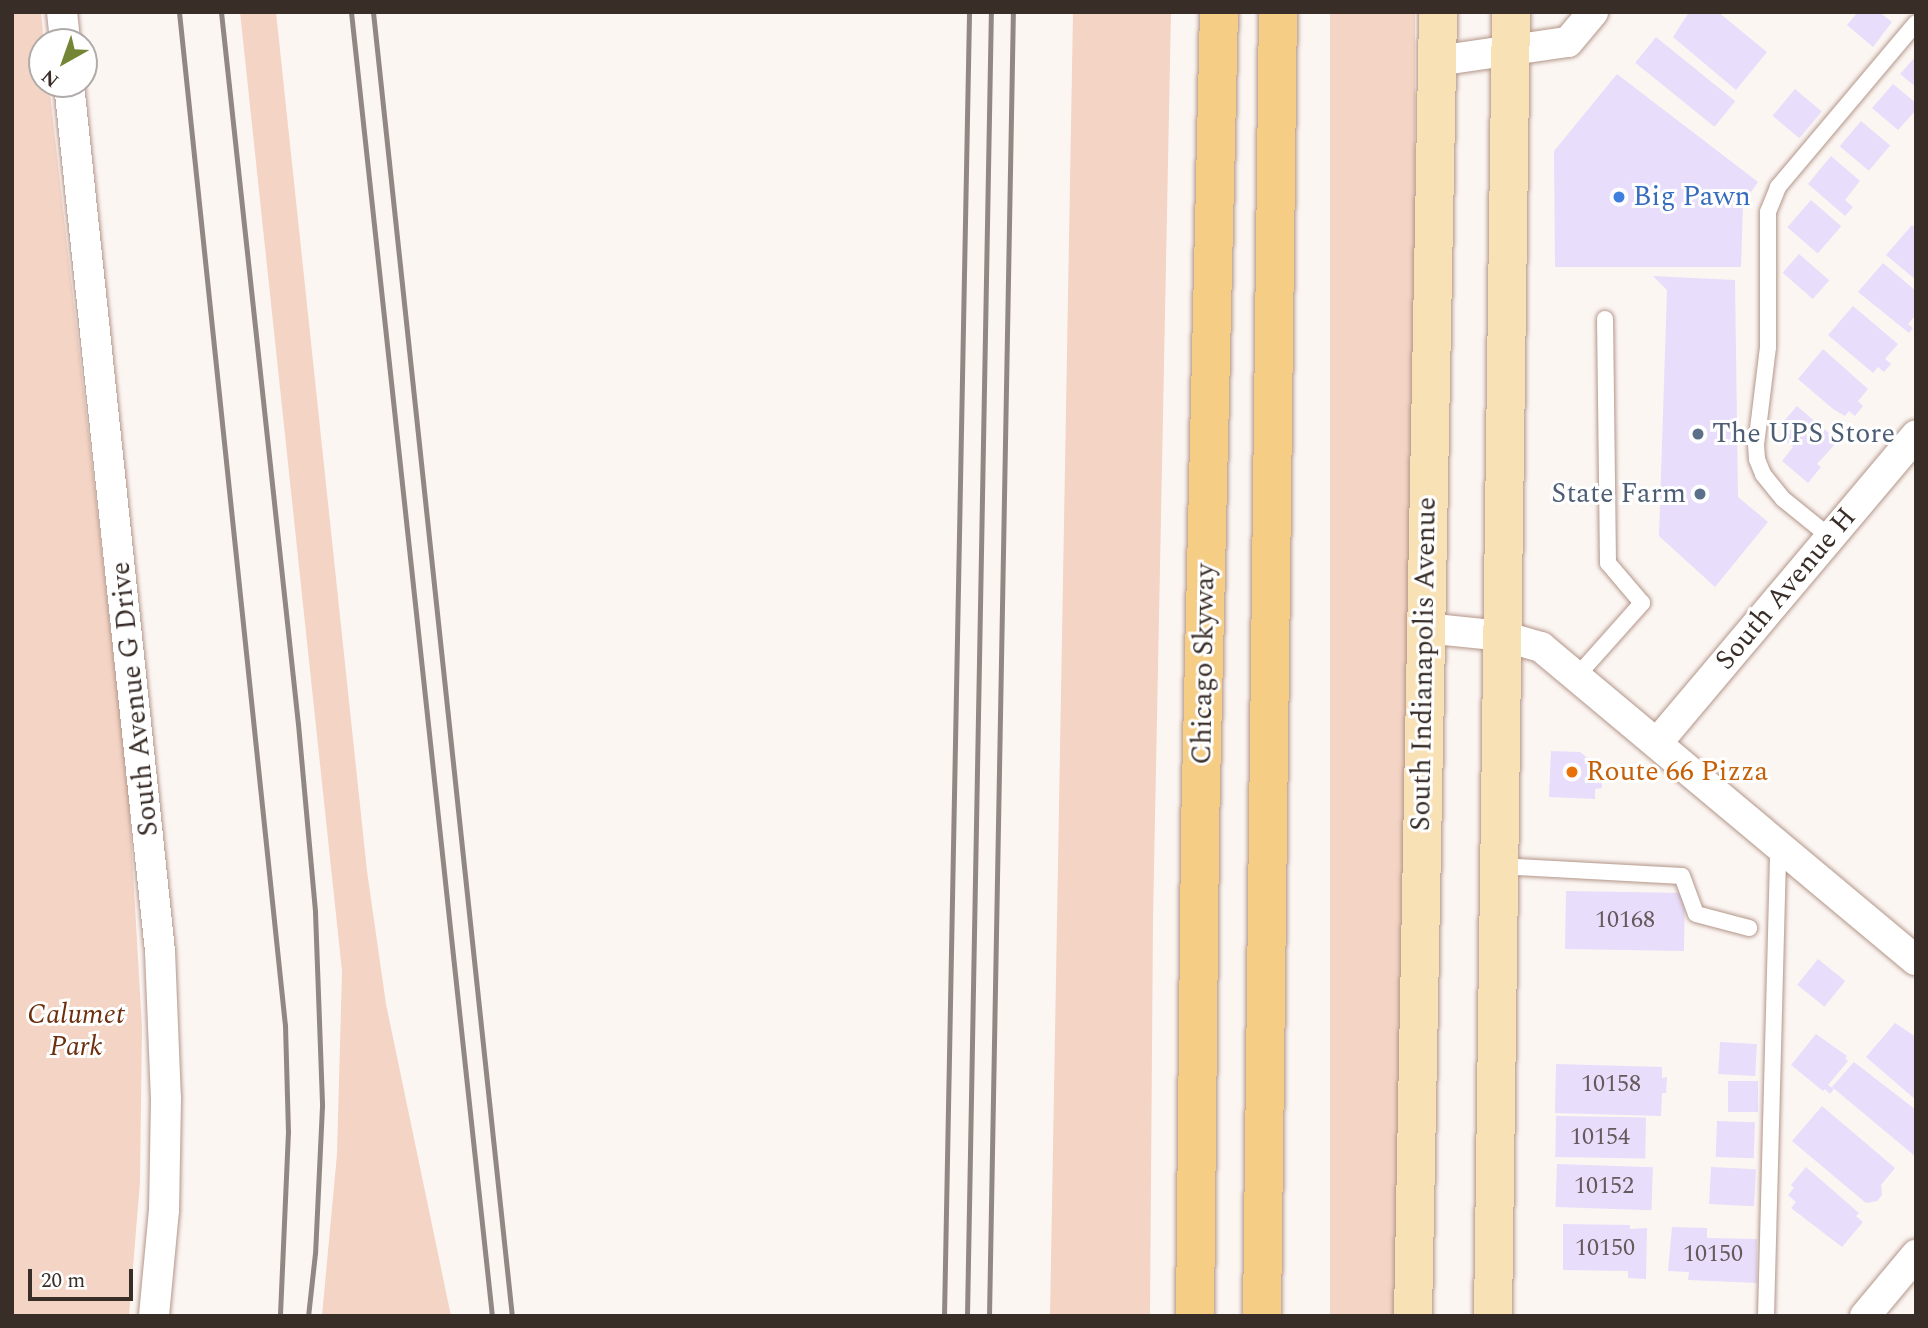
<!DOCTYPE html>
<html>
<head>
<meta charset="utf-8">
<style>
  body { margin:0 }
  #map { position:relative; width:1928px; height:1328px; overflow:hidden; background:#fcf6f3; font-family:Spectral,serif }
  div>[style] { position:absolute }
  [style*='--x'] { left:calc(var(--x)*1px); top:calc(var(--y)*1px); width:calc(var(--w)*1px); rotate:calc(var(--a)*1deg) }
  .green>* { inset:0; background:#f4d4c5; transform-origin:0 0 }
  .building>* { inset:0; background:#e8ddfa; transform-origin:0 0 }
  .roads { filter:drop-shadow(0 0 2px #b39689) drop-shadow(0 0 2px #b39689) }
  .lane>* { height:16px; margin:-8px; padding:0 8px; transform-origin:8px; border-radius:8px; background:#fff }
  .street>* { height:30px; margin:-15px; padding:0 15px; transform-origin:15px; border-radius:15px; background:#fff }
  .primary>* { height:38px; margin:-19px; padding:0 19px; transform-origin:19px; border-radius:19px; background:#f9e1b6 }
  .highway>* { height:38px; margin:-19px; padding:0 19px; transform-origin:19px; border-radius:19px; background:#f5cd85 }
  .rail>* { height:5px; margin:-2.5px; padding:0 2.5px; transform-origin:2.5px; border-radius:2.5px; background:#918884 }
  .dots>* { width:19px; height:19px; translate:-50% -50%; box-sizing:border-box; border:4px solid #fff; border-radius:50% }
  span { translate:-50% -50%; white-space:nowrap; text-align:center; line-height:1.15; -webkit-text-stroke:6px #fff; paint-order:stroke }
  .number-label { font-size:24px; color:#65595c }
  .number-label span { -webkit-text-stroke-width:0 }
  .shop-label { font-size:28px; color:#366cbe }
  .left { translate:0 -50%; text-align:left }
  .service-label { font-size:28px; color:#4e5e75 }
  .right { translate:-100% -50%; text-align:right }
  .street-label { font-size:28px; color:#392d28 }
  .food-label { font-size:28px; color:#c56008 }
  .park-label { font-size:28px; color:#6d2f0e; font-style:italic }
  .frame { position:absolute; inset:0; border:14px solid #392d28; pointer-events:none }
  .north { position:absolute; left:28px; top:28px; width:70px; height:70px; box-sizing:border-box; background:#fff; border:2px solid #b0aba9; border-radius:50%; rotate:220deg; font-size:19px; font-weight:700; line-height:28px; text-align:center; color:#392d28 }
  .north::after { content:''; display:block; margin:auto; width:24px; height:32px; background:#738636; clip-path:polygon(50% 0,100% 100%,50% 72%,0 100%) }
  .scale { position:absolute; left:28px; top:1269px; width:105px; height:32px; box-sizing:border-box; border:4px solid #392d28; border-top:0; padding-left:9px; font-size:21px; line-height:24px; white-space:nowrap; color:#392d28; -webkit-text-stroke:5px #fff; paint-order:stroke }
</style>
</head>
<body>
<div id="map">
  <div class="green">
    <div style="clip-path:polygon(12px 12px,41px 12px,44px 42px,42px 84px,49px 84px,128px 784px,142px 1028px,140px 1182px,129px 1316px,12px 1316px)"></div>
    <div style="clip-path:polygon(240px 12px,276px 12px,367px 871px,386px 1004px,451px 1316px,322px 1316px,337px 1154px,342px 971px)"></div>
    <div style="clip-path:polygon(1073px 12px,1171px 12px,1153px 920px,1150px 1316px,1050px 1316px)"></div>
    <div style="left:1330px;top:12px;width:85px;height:1304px"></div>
  </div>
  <div class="building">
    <div style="clip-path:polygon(1689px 12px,1718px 12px,1767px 52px,1736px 90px,1673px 37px)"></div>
    <div style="clip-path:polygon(1858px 12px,1879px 12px,1892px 22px,1873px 47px,1847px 25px)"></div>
    <div style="left:1656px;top:37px;width:102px;height:33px;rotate:39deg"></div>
    <div style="clip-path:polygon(1916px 56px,1916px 87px,1900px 74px)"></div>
    <div style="clip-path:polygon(1617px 74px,1758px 182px,1743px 203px,1741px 267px,1555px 267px,1554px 151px)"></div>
    <div style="clip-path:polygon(1893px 84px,1916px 103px,1916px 110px,1898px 130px,1872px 108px)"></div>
    <div style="left:1795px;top:89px;width:35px;height:35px;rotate:40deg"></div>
    <div style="left:1861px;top:121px;width:38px;height:33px;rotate:40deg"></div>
    <div style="clip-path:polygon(1831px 156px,1860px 181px,1845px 200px,1853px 207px,1845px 216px,1808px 184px)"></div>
    <div style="left:1811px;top:200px;width:40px;height:36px;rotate:41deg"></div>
    <div style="clip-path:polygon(1912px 225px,1916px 229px,1916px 280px,1886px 255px)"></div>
    <div style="left:1799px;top:254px;width:40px;height:25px;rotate:41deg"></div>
    <div style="clip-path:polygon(1883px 263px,1916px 291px,1916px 315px,1908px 324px,1913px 328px,1909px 333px,1858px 292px)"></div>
    <div style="clip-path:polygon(1653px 276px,1735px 280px,1738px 497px,1768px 522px,1715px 587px,1659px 536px,1667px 290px)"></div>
    <div style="clip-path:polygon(1853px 306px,1898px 344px,1885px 359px,1891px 364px,1884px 372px,1878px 367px,1873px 373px,1828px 335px)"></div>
    <div style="clip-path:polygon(1823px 349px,1868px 389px,1858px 401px,1863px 406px,1855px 416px,1849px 411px,1845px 416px,1833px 409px,1798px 379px)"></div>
    <div style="clip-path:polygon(1797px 406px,1838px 441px,1817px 464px,1821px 467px,1808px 483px,1782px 461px,1793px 447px,1783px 438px,1792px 428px,1784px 421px)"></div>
    <div style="clip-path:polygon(1551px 751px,1580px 752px,1595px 764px,1594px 781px,1602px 781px,1602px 788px,1595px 789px,1595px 799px,1549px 797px)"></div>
    <div style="left:1566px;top:891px;width:119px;height:58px;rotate:1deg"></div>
    <div style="left:1818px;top:959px;width:35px;height:33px;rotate:39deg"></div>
    <div style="clip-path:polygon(1895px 1023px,1916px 1037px,1916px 1100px,1866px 1057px)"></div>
    <div style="clip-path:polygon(1816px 1034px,1847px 1056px,1845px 1058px,1848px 1061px,1828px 1085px,1834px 1089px,1830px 1094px,1825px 1089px,1823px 1091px,1791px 1065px)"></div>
    <div style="left:1720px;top:1042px;width:37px;height:32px;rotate:3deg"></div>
    <div style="clip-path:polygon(1854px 1062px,1916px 1110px,1916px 1157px,1832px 1087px)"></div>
    <div style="clip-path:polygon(1556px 1064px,1662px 1067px,1662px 1078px,1667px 1077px,1666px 1093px,1662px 1093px,1661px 1116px,1555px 1113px)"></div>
    <div style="left:1728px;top:1081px;width:30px;height:31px"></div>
    <div style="clip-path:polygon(1822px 1106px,1895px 1168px,1881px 1185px,1882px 1195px,1877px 1201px,1866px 1203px,1792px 1141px)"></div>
    <div style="left:1556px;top:1116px;width:90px;height:41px;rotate:1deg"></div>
    <div style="left:1717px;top:1121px;width:38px;height:36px;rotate:2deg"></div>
    <div style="left:1557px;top:1164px;width:96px;height:43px;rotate:2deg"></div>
    <div style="left:1711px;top:1167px;width:45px;height:37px;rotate:3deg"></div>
    <div style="clip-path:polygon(1806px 1167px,1859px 1213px,1856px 1216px,1863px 1222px,1842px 1247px,1791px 1208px,1796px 1202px,1788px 1195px,1794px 1188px,1791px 1185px)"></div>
    <div style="clip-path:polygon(1563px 1224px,1630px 1225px,1630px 1229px,1647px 1228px,1646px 1279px,1628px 1278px,1628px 1271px,1563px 1270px)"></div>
    <div style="clip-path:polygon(1672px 1227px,1707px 1228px,1707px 1238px,1757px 1239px,1757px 1283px,1688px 1280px,1689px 1272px,1668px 1271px)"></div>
  </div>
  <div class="roads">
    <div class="lane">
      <div style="--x:1830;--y:537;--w:60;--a:-141"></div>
      <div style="--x:1783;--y:499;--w:32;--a:-129"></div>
      <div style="--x:1763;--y:474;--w:16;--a:-112"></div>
      <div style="--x:1757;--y:459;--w:14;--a:-94"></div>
      <div style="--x:1756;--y:445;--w:99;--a:-83"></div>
      <div style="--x:1768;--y:347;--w:135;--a:-90"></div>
      <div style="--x:1768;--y:212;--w:27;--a:-68"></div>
      <div style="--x:1778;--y:187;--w:214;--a:-49.9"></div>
      <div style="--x:1577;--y:676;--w:98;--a:-48.3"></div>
      <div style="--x:1642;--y:603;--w:52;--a:-130.4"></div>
      <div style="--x:1608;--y:563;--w:244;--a:-90.7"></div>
      <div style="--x:1499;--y:866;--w:183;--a:3.1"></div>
      <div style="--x:1682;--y:876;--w:40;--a:69.8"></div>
      <div style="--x:1696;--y:914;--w:55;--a:14.8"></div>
      <div style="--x:1766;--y:1316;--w:472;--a:-88.5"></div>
    </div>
    <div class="street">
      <div style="--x:62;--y:12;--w:30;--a:84"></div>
      <div style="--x:1437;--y:61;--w:132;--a:-8.3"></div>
      <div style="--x:1568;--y:42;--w:39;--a:-50"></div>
      <div style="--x:69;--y:84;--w:872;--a:84.01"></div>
      <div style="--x:160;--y:951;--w:147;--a:87.7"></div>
      <div style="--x:166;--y:1098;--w:112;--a:91"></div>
      <div style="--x:164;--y:1210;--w:106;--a:95.4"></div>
      <div style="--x:1425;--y:628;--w:77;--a:5.9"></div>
      <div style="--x:1502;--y:636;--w:41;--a:15.8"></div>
      <div style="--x:1541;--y:647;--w:488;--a:39.9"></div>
      <div style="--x:1657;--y:743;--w:402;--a:-49.9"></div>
      <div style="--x:1865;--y:1316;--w:80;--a:-50.1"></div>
    </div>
    <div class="primary">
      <div style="--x:1413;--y:1316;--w:1304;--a:-88.9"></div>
      <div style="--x:1493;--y:1316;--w:1304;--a:-89.21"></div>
    </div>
    <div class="highway">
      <div style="--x:1195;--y:1316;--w:487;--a:-89.4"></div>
      <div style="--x:1200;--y:829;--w:817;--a:-88.67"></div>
      <div style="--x:1262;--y:1316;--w:1304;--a:-89.3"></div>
    </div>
  </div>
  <div class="rail">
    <div style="--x:179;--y:12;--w:1019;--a:84.03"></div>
    <div style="--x:285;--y:1025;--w:106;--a:88.4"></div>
    <div style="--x:288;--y:1131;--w:185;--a:92.5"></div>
    <div style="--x:221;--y:12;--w:716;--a:83.83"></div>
    <div style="--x:298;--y:724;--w:189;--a:84.8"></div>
    <div style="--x:315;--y:912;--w:194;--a:87.9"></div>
    <div style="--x:322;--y:1106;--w:147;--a:92.7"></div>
    <div style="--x:315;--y:1253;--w:63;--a:96.3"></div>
    <div style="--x:351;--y:12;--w:1312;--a:83.83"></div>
    <div style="--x:373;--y:12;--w:1311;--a:83.92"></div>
    <div style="--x:944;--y:1316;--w:1304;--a:-88.9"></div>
    <div style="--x:967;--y:1316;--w:1304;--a:-88.95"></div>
    <div style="--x:989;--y:1316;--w:1304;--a:-88.95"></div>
  </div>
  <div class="dots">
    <div style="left:1619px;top:197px;background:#3f7fe0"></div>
    <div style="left:1698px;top:434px;background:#5c6f8a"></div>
    <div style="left:1700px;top:494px;background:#5c6f8a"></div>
    <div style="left:1572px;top:772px;background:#e8710a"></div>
  </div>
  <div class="number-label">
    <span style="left:1625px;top:921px">10168</span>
    <span style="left:1611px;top:1085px">10158</span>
    <span style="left:1600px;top:1138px">10154</span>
    <span style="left:1604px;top:1187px">10152</span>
    <span style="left:1605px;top:1249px">10150</span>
    <span style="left:1713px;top:1255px">10150</span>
  </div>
  <div class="shop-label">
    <span class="left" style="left:1633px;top:197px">Big Pawn</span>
  </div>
  <div class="service-label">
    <span class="left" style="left:1712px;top:434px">The UPS Store</span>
    <span class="right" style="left:1686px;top:494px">State Farm</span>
  </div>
  <div class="street-label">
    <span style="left:1786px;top:589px;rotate:-50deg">South Avenue H</span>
    <span style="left:1204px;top:664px;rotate:-89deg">Chicago Skyway</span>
    <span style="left:1424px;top:664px;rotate:-89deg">South Indianapolis Avenue</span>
    <span style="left:135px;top:699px;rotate:-96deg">South Avenue G Drive</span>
  </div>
  <div class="food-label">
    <span class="left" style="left:1586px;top:772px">Route 66 Pizza</span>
  </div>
  <div class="park-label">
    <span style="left:76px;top:1031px">Calumet<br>Park</span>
  </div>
  <div class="frame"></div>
  <div class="north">N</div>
  <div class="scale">20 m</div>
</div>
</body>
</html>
